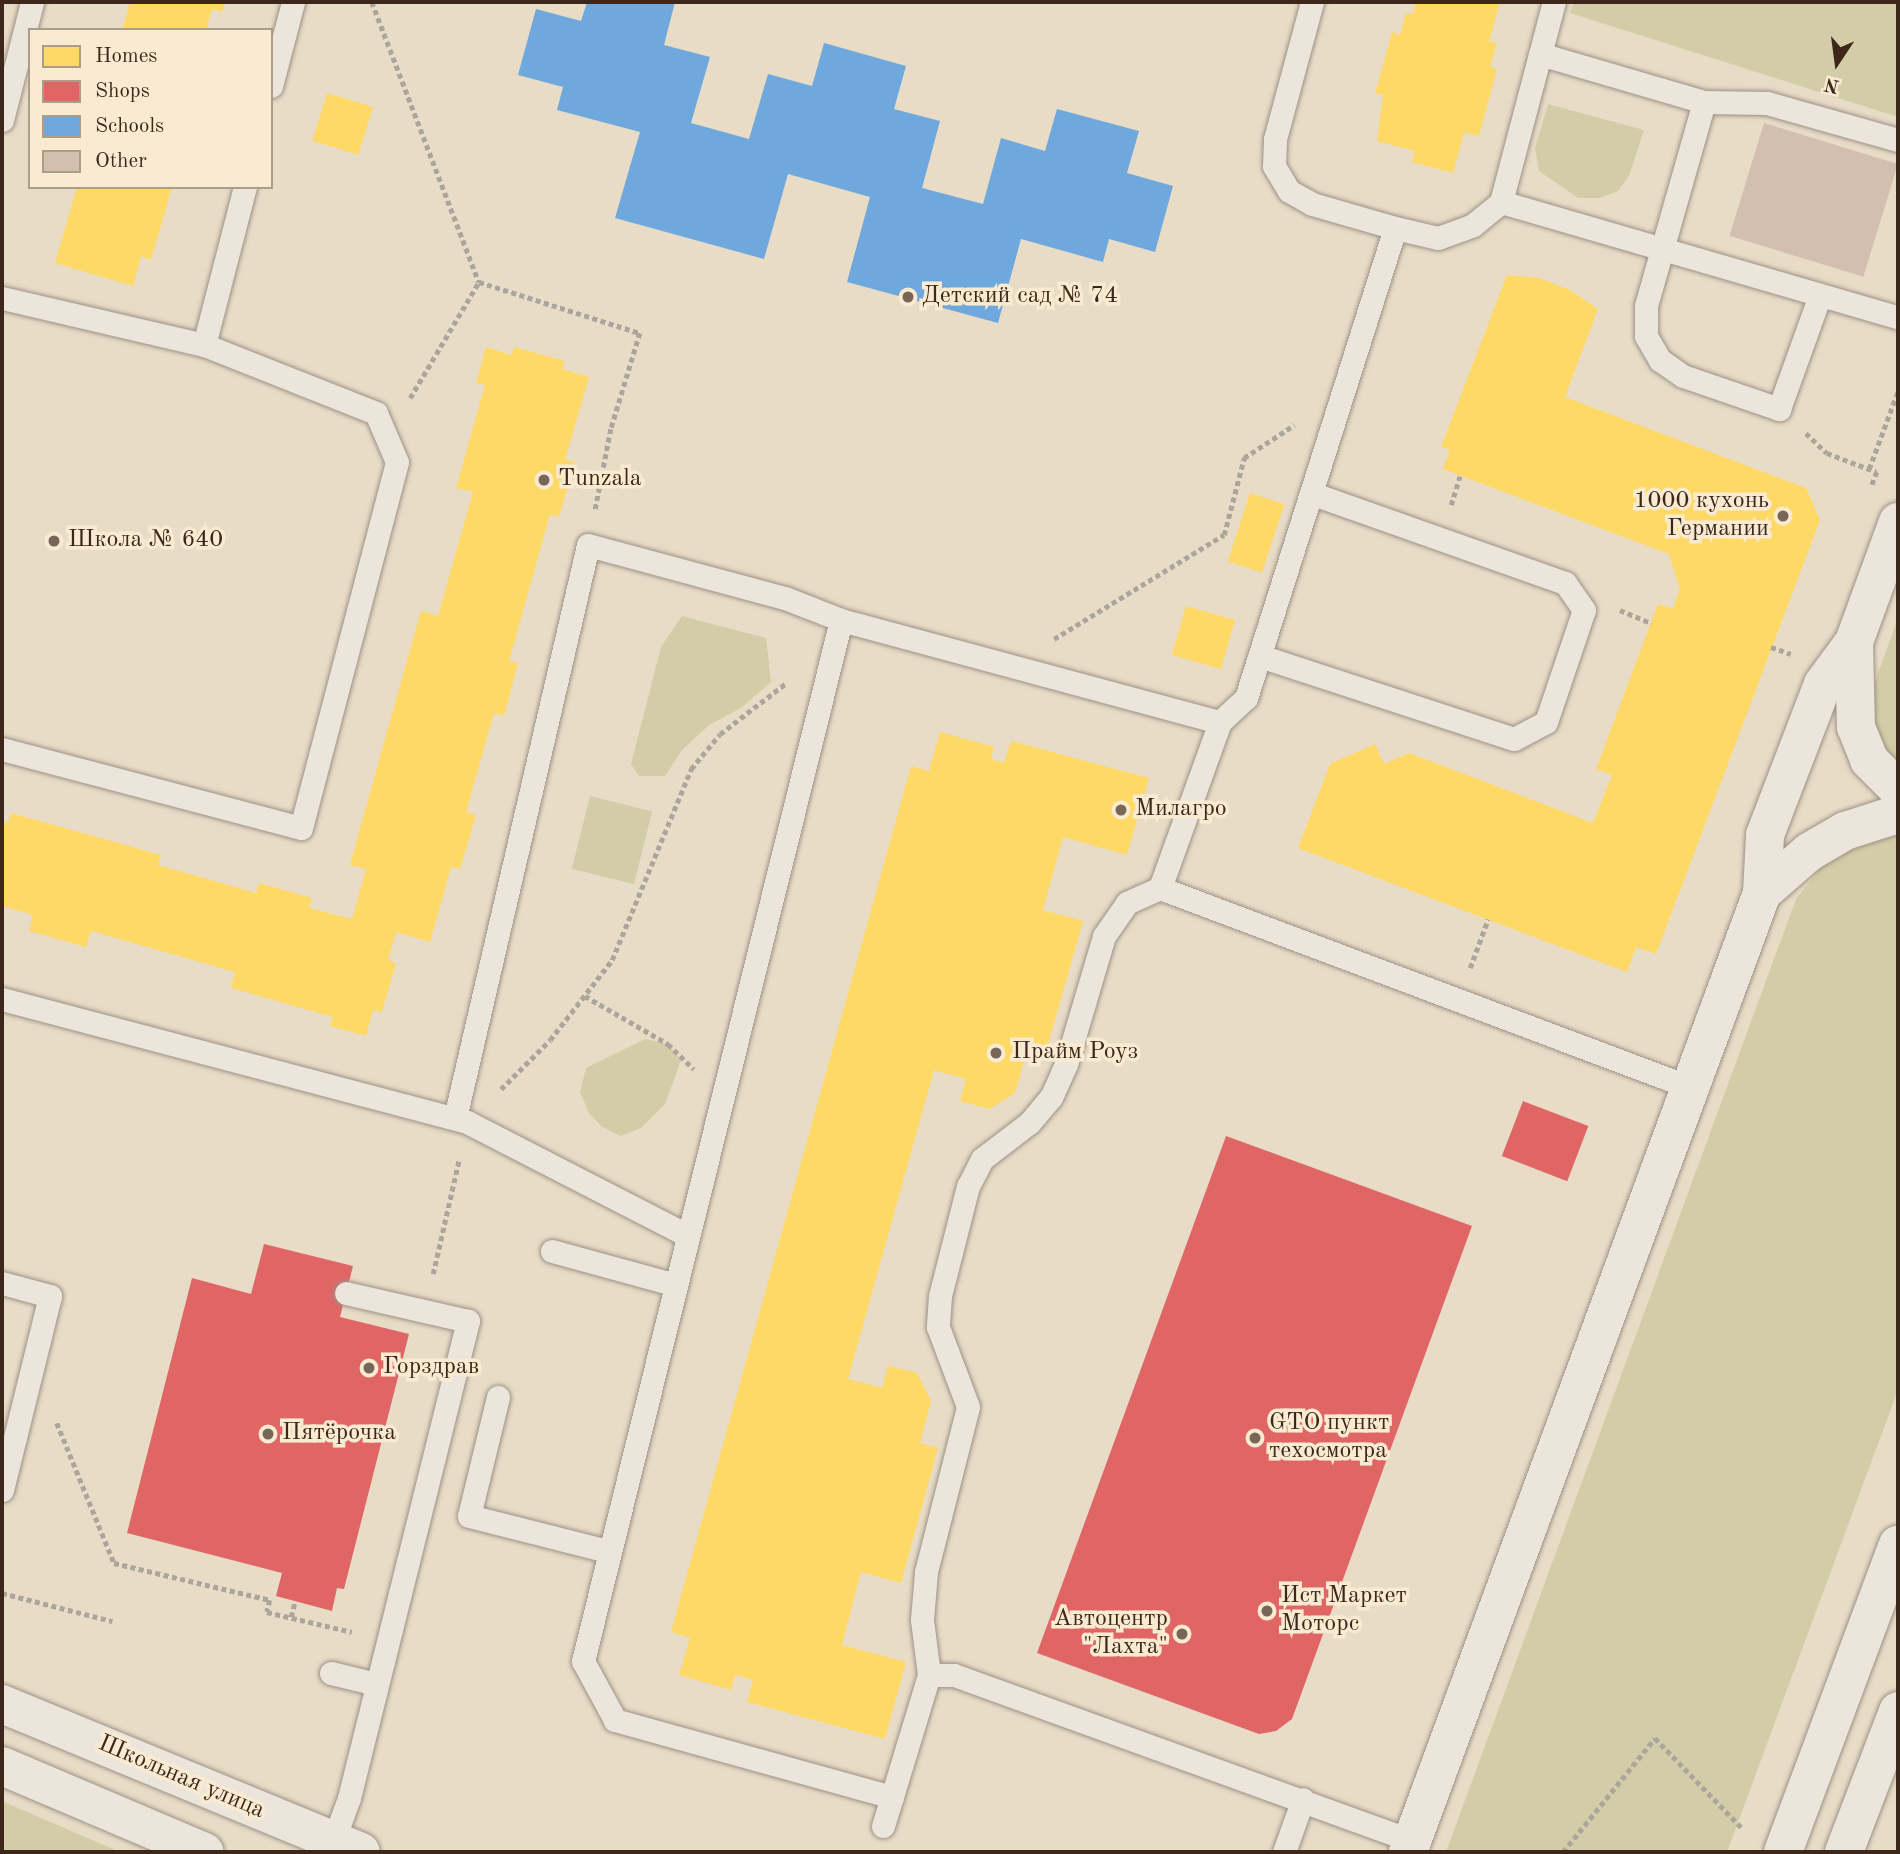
<!DOCTYPE html>
<html>
<head>
<meta charset="utf-8">
<style>
  body { margin:0 }
  #map { position:relative; width:1900px; height:1854px; overflow:hidden; background:#e8dcc7; font-family:"Old Standard TT",serif }
  div>[style] { position:absolute }
  [style*='--x'] { left:calc(var(--x)*1px); top:calc(var(--y)*1px); width:calc(var(--w)*1px); rotate:calc(var(--a)*1deg) }
  .green>* { inset:0; background:#d3cda7; transform-origin:0 0 }
  .homes>* { inset:0; background:#ffd966; transform-origin:0 0 }
  .shops>* { inset:0; background:#e06666; transform-origin:0 0 }
  .schools>* { inset:0; background:#6fa8dc }
  .building>* { inset:0; background:#d2bfb0; transform-origin:0 0 }
  .path>* { height:4.5px; margin-top:-2.25px; transform-origin:0; background:repeating-linear-gradient(90deg,#aca59c 0 5px,transparent 0 8.5px) }
  .roads { filter:drop-shadow(0 0 2px #9c9285) drop-shadow(0 0 2px #9c9285) }
  .service>* { height:23px; margin:-11.5px; padding:0 11.5px; transform-origin:11.5px; border-radius:11.5px; background:#ebe5db }
  .minor>* { height:38px; margin:-19px; padding:0 19px; transform-origin:19px; border-radius:19px; background:#ebe5db }
  .secondary>* { height:38px; margin:-19px; padding:0 19px; transform-origin:19px; border-radius:19px; background:#ebe5db }
  .dots>* { width:19px; height:19px; translate:-50% -50%; box-sizing:border-box; border:4px solid #f8ebd2; border-radius:50% }
  span { translate:-50% -50%; white-space:nowrap; text-align:center; line-height:1.15; -webkit-text-stroke:7px #f8ebd2; paint-order:stroke }
  .poi-label { font-size:24px; color:#3d261a }
  .left { translate:0 -50%; text-align:left }
  .right { translate:-100% -50%; text-align:right }
  .street-label { font-size:24px; color:#3d261a }
  .frame { position:absolute; inset:0; border:4px solid #3d261a; pointer-events:none }
  .legend { position:absolute; left:28px; top:28px; width:245px; height:161px; box-sizing:border-box; background:#f8ebd2; border:2px solid #ad9c88; margin:0; padding:9px 12px; list-style:none; font-size:21px; color:#3d261a }
  .legend li { display:flex; align-items:center; gap:14px; height:35px }
  .legend b { width:35px; border:2px solid #ad9c88 }
  .north { position:absolute; left:1802px; top:28px; width:70px; height:70px; -webkit-text-stroke:5px #f8ebd2; paint-order:stroke; rotate:193deg; font-size:19px; font-weight:700; line-height:28px; text-align:center; color:#3d261a }
  .north::after { content:''; display:block; margin:auto; width:24px; height:32px; background:#3d261a; clip-path:polygon(50% 0,100% 100%,50% 72%,0 100%) }
</style>
</head>
<body>
<div id="map">
  <div class="green">
    <div style="clip-path:polygon(1574px 2px,1898px 2px,1898px 117px,1570px 13px)"></div>
    <div style="clip-path:polygon(1548px 104px,1644px 130px,1629px 176px,1618px 191px,1600px 198px,1578px 198px,1539px 171px,1535px 148px)"></div>
    <div style="clip-path:polygon(682px 616px,766px 638px,771px 682px,741px 708px,709px 725px,682px 750px,665px 776px,639px 776px,631px 764px,661px 647px)"></div>
    <div style="clip-path:polygon(1898px 618px,1898px 766px,1883px 748px,1872px 719px,1873px 687px)"></div>
    <div style="left:590px;top:796px;width:64px;height:75px;rotate:14deg"></div>
    <div style="clip-path:polygon(1898px 833px,1898px 1390px,1727px 1852px,1446px 1852px,1796px 899px,1824px 864px,1856px 845px)"></div>
    <div style="clip-path:polygon(645px 1039px,668px 1044px,681px 1060px,665px 1104px,641px 1128px,621px 1136px,602px 1127px,589px 1113px,580px 1092px,586px 1068px)"></div>
    <div style="clip-path:polygon(2px 1801px,120px 1852px,2px 1852px)"></div>
  </div>
  <div class="homes">
    <div style="clip-path:polygon(130px 2px,225px 2px,222px 12px,212px 9px,206px 30px,122px 30px)"></div>
    <div style="clip-path:polygon(1416px 2px,1500px 2px,1489px 42px,1497px 43px,1490px 67px,1497px 69px,1479px 136px,1464px 132px,1453px 173px,1412px 162px,1415px 151px,1377px 141px,1383px 95px,1375px 93px,1384px 62px,1392px 32px,1400px 35px,1406px 13px,1413px 14px)"></div>
    <div style="left:327px;top:93px;width:48px;height:50px;rotate:17deg"></div>
    <div style="clip-path:polygon(77px 187px,172px 187px,151px 260px,141px 256px,133px 286px,55px 263px)"></div>
    <div style="clip-path:polygon(1507px 275px,1539px 278px,1570px 290px,1598px 309px,1565px 397px,1806px 488px,1820px 520px,1656px 954px,1636px 947px,1627px 972px,1298px 848px,1330px 764px,1375px 744px,1384px 764px,1409px 753px,1593px 823px,1612px 775px,1596px 769px,1658px 604px,1673px 609px,1680px 589px,1669px 554px,1443px 469px,1450px 450px,1441px 447px)"></div>
    <div style="clip-path:polygon(486px 347px,512px 355px,514px 347px,565px 361px,562px 369px,589px 377px,565px 460px,575px 462px,559px 517px,550px 514px,509px 661px,518px 663px,504px 716px,494px 713px,466px 812px,476px 815px,460px 869px,451px 867px,430px 942px,396px 932px,388px 960px,396px 963px,382px 1012px,373px 1010px,366px 1036px,330px 1026px,333px 1017px,231px 988px,235px 972px,91px 931px,86px 947px,29px 931px,33px 915px,2px 906px,2px 822px,8px 823px,11px 813px,161px 855px,158px 865px,256px 893px,259px 883px,312px 898px,309px 908px,352px 919px,366px 869px,350px 865px,385px 739px,421px 611px,438px 616px,473px 492px,456px 488px,485px 385px,476px 383px)"></div>
    <div style="left:1250px;top:493px;width:36px;height:72px;rotate:18deg"></div>
    <div style="left:1186px;top:606px;width:51px;height:51px;rotate:16deg"></div>
    <div style="clip-path:polygon(940px 732px,994px 747px,991px 759px,1004px 763px,1011px 741px,1149px 778px,1127px 855px,1063px 837px,1043px 910px,1083px 921px,1045px 1055px,1027px 1050px,1015px 1093px,989px 1109px,960px 1101px,966px 1079px,934px 1070px,848px 1379px,882px 1388px,888px 1366px,917px 1373px,931px 1401px,920px 1443px,938px 1448px,901px 1583px,861px 1572px,842px 1645px,906px 1662px,885px 1739px,747px 1702px,753px 1680px,735px 1675px,731px 1690px,679px 1675px,690px 1638px,671px 1632px,911px 766px,929px 771px)"></div>
  </div>
  <div class="shops">
    <div style="left:1523px;top:1101px;width:70px;height:59px;rotate:21deg"></div>
    <div style="clip-path:polygon(1226px 1136px,1472px 1226px,1292px 1719px,1276px 1731px,1259px 1734px,1037px 1653px)"></div>
    <div style="clip-path:polygon(264px 1244px,353px 1266px,340px 1317px,409px 1334px,344px 1589px,337px 1588px,332px 1611px,276px 1596px,282px 1573px,127px 1533px,192px 1278px,251px 1294px)"></div>
  </div>
  <div class="schools">
    <div style="clip-path:polygon(587px 2px,675px 2px,664px 45px,710px 57px,691px 123px,749px 139px,768px 74px,812px 86px,824px 43px,906px 66px,894px 109px,940px 121px,922px 188px,983px 204px,1001px 138px,1045px 151px,1057px 109px,1139px 131px,1127px 173px,1173px 186px,1155px 252px,1109px 239px,1103px 262px,1021px 239px,998px 323px,847px 282px,870px 197px,788px 174px,764px 259px,615px 218px,640px 132px,557px 110px,563px 87px,518px 75px,536px 9px,581px 21px)"></div>
  </div>
  <div class="building">
    <div style="left:1764px;top:123px;width:140px;height:118px;rotate:17deg"></div>
  </div>
  <div class="path">
    <div style="--x:372;--y:2;--w:300;--a:69.1"></div>
    <div style="--x:479;--y:282;--w:169;--a:17.6"></div>
    <div style="--x:640;--y:333;--w:100;--a:106.8"></div>
    <div style="--x:611;--y:429;--w:84;--a:101"></div>
    <div style="--x:410;--y:398;--w:135;--a:-59.3"></div>
    <div style="--x:1806;--y:433;--w:29;--a:44"></div>
    <div style="--x:1827;--y:453;--w:53;--a:20.8"></div>
    <div style="--x:1877;--y:472;--w:14;--a:111"></div>
    <div style="--x:1869;--y:469;--w:83;--a:-69.6"></div>
    <div style="--x:1451;--y:505;--w:30;--a:-73"></div>
    <div style="--x:1620;--y:610;--w:34;--a:23"></div>
    <div style="--x:1054;--y:639;--w:199;--a:-31.5"></div>
    <div style="--x:1224;--y:535;--w:80;--a:-75.4"></div>
    <div style="--x:1244;--y:458;--w:60;--a:-33.4"></div>
    <div style="--x:1771;--y:647;--w:21;--a:19"></div>
    <div style="--x:1470;--y:968;--w:52;--a:-69.8"></div>
    <div style="--x:585;--y:996;--w:96;--a:30"></div>
    <div style="--x:668;--y:1044;--w:36;--a:44"></div>
    <div style="--x:501;--y:1089;--w:69;--a:-45"></div>
    <div style="--x:550;--y:1040;--w:101;--a:-52.2"></div>
    <div style="--x:612;--y:960;--w:207;--a:-67.5"></div>
    <div style="--x:691;--y:769;--w:45;--a:-50.4"></div>
    <div style="--x:720;--y:734;--w:82;--a:-37.6"></div>
    <div style="--x:433;--y:1274;--w:117;--a:-77.2"></div>
    <div style="--x:57;--y:1423;--w:151;--a:67.8"></div>
    <div style="--x:114;--y:1563;--w:160;--a:13.3"></div>
    <div style="--x:270;--y:1600;--w:12;--a:104"></div>
    <div style="--x:267;--y:1612;--w:87;--a:13.2"></div>
    <div style="--x:2;--y:1593;--w:114;--a:14.3"></div>
    <div style="--x:291;--y:1617;--w:16;--a:-76"></div>
    <div style="--x:1563;--y:1852;--w:146;--a:-51.1"></div>
    <div style="--x:1655;--y:1738;--w:127;--a:46"></div>
  </div>
  <div class="roads">
    <div class="service">
      <div style="--x:1312;--y:2;--w:142;--a:105.1"></div>
      <div style="--x:1275;--y:139;--w:27;--a:92"></div>
      <div style="--x:1274;--y:166;--w:29;--a:59"></div>
      <div style="--x:1289;--y:191;--w:26;--a:29"></div>
      <div style="--x:1312;--y:204;--w:86;--a:16.1"></div>
      <div style="--x:1540;--y:54;--w:171;--a:16.3"></div>
      <div style="--x:1704;--y:102;--w:63;--a:0.9"></div>
      <div style="--x:1767;--y:103;--w:136;--a:15.8"></div>
      <div style="--x:271;--y:86;--w:87;--a:-75.3"></div>
      <div style="--x:1704;--y:102;--w:212;--a:105.9"></div>
      <div style="--x:1646;--y:306;--w:30;--a:90"></div>
      <div style="--x:1646;--y:336;--w:28;--a:60"></div>
      <div style="--x:1660;--y:360;--w:28;--a:35"></div>
      <div style="--x:1683;--y:376;--w:102;--a:19"></div>
      <div style="--x:1779;--y:409;--w:121;--a:-70.2"></div>
      <div style="--x:2;--y:120;--w:122;--a:-75.7"></div>
      <div style="--x:1501;--y:202;--w:413;--a:16.2"></div>
      <div style="--x:2;--y:298;--w:207;--a:13.1"></div>
      <div style="--x:1260;--y:656;--w:267;--a:18.1"></div>
      <div style="--x:1514;--y:739;--w:36;--a:-28"></div>
      <div style="--x:1546;--y:722;--w:118;--a:-71.3"></div>
      <div style="--x:1584;--y:610;--w:33;--a:-125"></div>
      <div style="--x:1565;--y:583;--w:267;--a:-160.5"></div>
      <div style="--x:1220;--y:722;--w:35;--a:-43"></div>
      <div style="--x:1246;--y:698;--w:493;--a:-72.4"></div>
      <div style="--x:1395;--y:228;--w:44;--a:13.1"></div>
      <div style="--x:1438;--y:238;--w:37;--a:-20"></div>
      <div style="--x:1473;--y:225;--w:36;--a:-39"></div>
      <div style="--x:1501;--y:202;--w:207;--a:-75.2"></div>
      <div style="--x:2;--y:749;--w:309;--a:14.8"></div>
      <div style="--x:301;--y:828;--w:378;--a:-75.3"></div>
      <div style="--x:397;--y:462;--w:53;--a:-113.2"></div>
      <div style="--x:376;--y:413;--w:185;--a:-158.4"></div>
      <div style="--x:204;--y:345;--w:163;--a:-75.5"></div>
      <div style="--x:1160;--y:888;--w:36;--a:156"></div>
      <div style="--x:1127;--y:903;--w:40;--a:124.9"></div>
      <div style="--x:1104;--y:936;--w:134;--a:106.5"></div>
      <div style="--x:1066;--y:1064;--w:36;--a:114"></div>
      <div style="--x:1051;--y:1097;--w:34;--a:130"></div>
      <div style="--x:1029;--y:1123;--w:59;--a:142.5"></div>
      <div style="--x:982;--y:1159;--w:30;--a:117"></div>
      <div style="--x:968;--y:1186;--w:114;--a:104.3"></div>
      <div style="--x:940;--y:1296;--w:31;--a:94"></div>
      <div style="--x:938;--y:1327;--w:85;--a:69.4"></div>
      <div style="--x:968;--y:1407;--w:170;--a:104.3"></div>
      <div style="--x:926;--y:1572;--w:48;--a:94.8"></div>
      <div style="--x:922;--y:1620;--w:55;--a:82.7"></div>
      <div style="--x:929;--y:1675;--w:127;--a:106.9"></div>
      <div style="--x:892;--y:1797;--w:288;--a:-164.5"></div>
      <div style="--x:615;--y:1720;--w:67;--a:-118.5"></div>
      <div style="--x:583;--y:1661;--w:1072;--a:-76.08"></div>
      <div style="--x:841;--y:620;--w:392;--a:15.1"></div>
      <div style="--x:1220;--y:722;--w:177;--a:109.9"></div>
      <div style="--x:1160;--y:888;--w:568;--a:20.6"></div>
      <div style="--x:2;--y:999;--w:481;--a:14.8"></div>
      <div style="--x:467;--y:1122;--w:247;--a:27.2"></div>
      <div style="--x:455;--y:1118;--w:588;--a:-76.93"></div>
      <div style="--x:588;--y:545;--w:204;--a:15.1"></div>
      <div style="--x:785;--y:598;--w:60;--a:21.4"></div>
      <div style="--x:552;--y:1251;--w:125;--a:15.3"></div>
      <div style="--x:2;--y:1283;--w:50;--a:15.2"></div>
      <div style="--x:50;--y:1296;--w:200;--a:103.9"></div>
      <div style="--x:498;--y:1397;--w:122;--a:103.7"></div>
      <div style="--x:469;--y:1516;--w:142;--a:14.2"></div>
      <div style="--x:331;--y:1673;--w:46;--a:13.7"></div>
      <div style="--x:929;--y:1675;--w:25;--a:0"></div>
      <div style="--x:954;--y:1675;--w:487;--a:19.9"></div>
      <div style="--x:883;--y:1826;--w:30;--a:-73"></div>
      <div style="--x:330;--y:1850;--w:55;--a:-69.9"></div>
      <div style="--x:349;--y:1798;--w:492;--a:-76"></div>
      <div style="--x:468;--y:1321;--w:125;--a:-167.1"></div>
      <div style="--x:1284;--y:1852;--w:56;--a:-70.3"></div>
    </div>
    <div class="minor">
      <div style="--x:1854;--y:642;--w:85;--a:88.7"></div>
      <div style="--x:1856;--y:727;--w:35;--a:68"></div>
      <div style="--x:1869;--y:760;--w:41;--a:45"></div>
      <div style="--x:1762;--y:893;--w:62;--a:-41.1"></div>
      <div style="--x:1809;--y:852;--w:42;--a:-30.3"></div>
      <div style="--x:1845;--y:831;--w:56;--a:-17.8"></div>
      <div style="--x:2;--y:1704;--w:388;--a:22.4"></div>
      <div style="--x:2;--y:1766;--w:220;--a:23"></div>
      <div style="--x:1408;--y:1852;--w:1022;--a:-69.74"></div>
      <div style="--x:1762;--y:893;--w:58;--a:-87"></div>
      <div style="--x:1765;--y:835;--w:162;--a:-69"></div>
      <div style="--x:1823;--y:684;--w:52;--a:-53.6"></div>
      <div style="--x:1854;--y:642;--w:128;--a:-69.9"></div>
    </div>
    <div class="secondary">
      <div style="--x:1783;--y:1852;--w:328;--a:-69.5"></div>
      <div style="--x:1844;--y:1852;--w:151;--a:-69"></div>
    </div>
  </div>
  <div class="dots">
    <div style="left:908px;top:297px;background:#796657"></div>
    <div style="left:544px;top:480px;background:#796657"></div>
    <div style="left:1783px;top:516px;background:#796657"></div>
    <div style="left:54px;top:541px;background:#796657"></div>
    <div style="left:1121px;top:810px;background:#796657"></div>
    <div style="left:996px;top:1053px;background:#796657"></div>
    <div style="left:369px;top:1368px;background:#796657"></div>
    <div style="left:268px;top:1434px;background:#796657"></div>
    <div style="left:1255px;top:1438px;background:#796657"></div>
    <div style="left:1267px;top:1611px;background:#796657"></div>
    <div style="left:1182px;top:1634px;background:#796657"></div>
  </div>
  <div class="poi-label">
    <span class="left" style="left:922px;top:297px">Детский сад № 74</span>
    <span class="left" style="left:558px;top:480px">Tunzala</span>
    <span class="right" style="left:1769px;top:516px">1000 кухонь<br>Германии</span>
    <span class="left" style="left:68px;top:541px">Школа № 640</span>
    <span class="left" style="left:1135px;top:810px">Милагро</span>
    <span class="left" style="left:1012px;top:1053px">Прайм Роуз</span>
    <span class="left" style="left:383px;top:1368px">Горздрав</span>
    <span class="left" style="left:1269px;top:1438px">GTO пункт<br>техосмотра</span>
    <span class="left" style="left:282px;top:1434px">Пятёрочка</span>
    <span class="left" style="left:1281px;top:1611px">Ист Маркет<br>Моторс</span>
    <span class="right" style="left:1168px;top:1634px">Автоцентр<br>"Лахта"</span>
  </div>
  <div class="street-label">
    <span style="left:181px;top:1778px;rotate:23deg">Школьная улица</span>
  </div>
  <div class="frame"></div>
  <ul class="legend">
  <li><b style="height:19px;background:#ffd966"></b>Homes</li>
  <li><b style="height:19px;background:#e06666"></b>Shops</li>
  <li><b style="height:19px;background:#6fa8dc"></b>Schools</li>
  <li><b style="height:19px;background:#d2bfb0"></b>Other</li>
  </ul>
  <div class="north">N</div>
</div>
</body>
</html>
